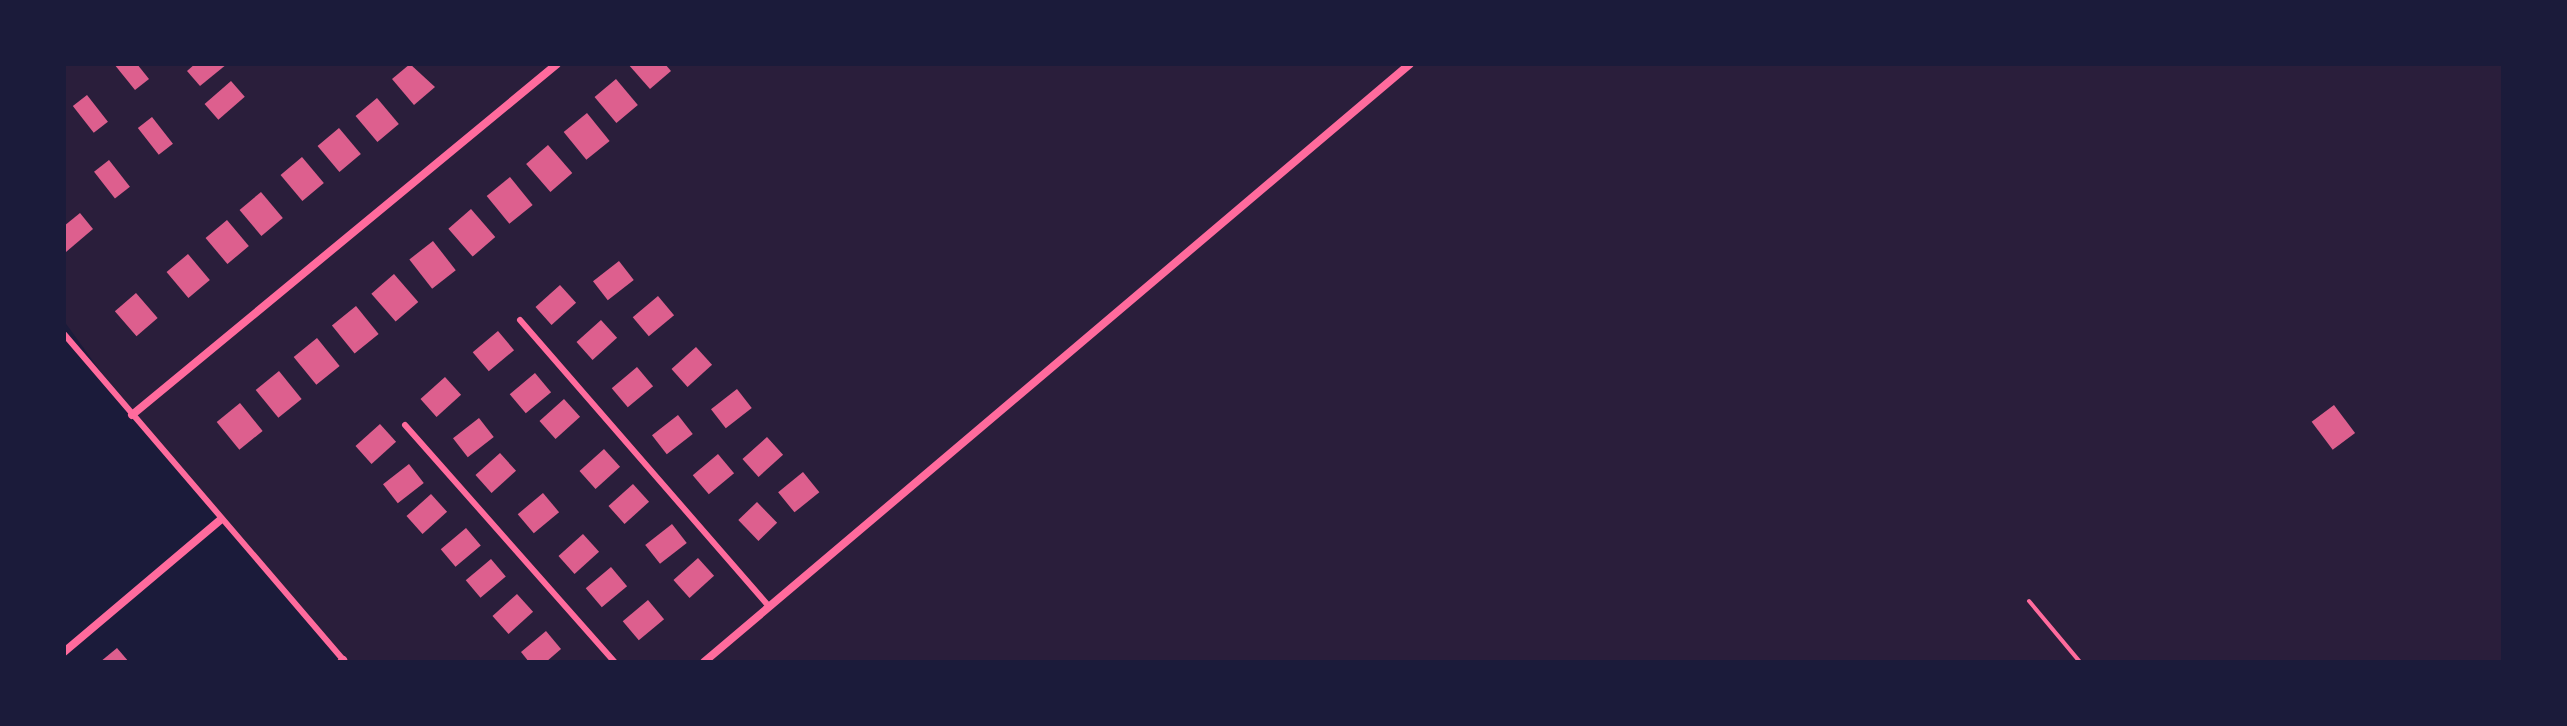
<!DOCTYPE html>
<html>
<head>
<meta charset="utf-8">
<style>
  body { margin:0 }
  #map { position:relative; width:2567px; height:726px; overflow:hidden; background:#1b1b3a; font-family:Merriweather,serif }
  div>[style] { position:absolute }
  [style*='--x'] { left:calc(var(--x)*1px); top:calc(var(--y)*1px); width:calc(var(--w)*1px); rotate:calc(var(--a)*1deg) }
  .green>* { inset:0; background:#2a1e3b }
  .building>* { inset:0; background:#dd5f8e; transform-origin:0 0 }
  .path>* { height:4px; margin:-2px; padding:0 2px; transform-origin:2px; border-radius:2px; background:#ff6b9d }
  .service>* { height:6px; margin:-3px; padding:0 3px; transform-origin:3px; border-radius:3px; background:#ff6b9d }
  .minor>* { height:8px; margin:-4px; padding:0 4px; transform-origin:4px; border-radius:4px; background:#ff6b9d }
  span { translate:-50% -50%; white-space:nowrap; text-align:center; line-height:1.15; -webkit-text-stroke:8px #1b1b3a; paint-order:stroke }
  .frame { position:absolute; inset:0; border:66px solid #1b1b3a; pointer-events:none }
</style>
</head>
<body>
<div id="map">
  <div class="green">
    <div style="clip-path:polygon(64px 64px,2503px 64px,2503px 662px,345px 662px,132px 415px,64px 321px)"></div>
  </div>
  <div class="building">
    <div style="clip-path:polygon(114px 64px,137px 64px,149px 79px,135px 90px)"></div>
    <div style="clip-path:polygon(195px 64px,227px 64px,200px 86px,187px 71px)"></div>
    <div style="clip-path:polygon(410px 64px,435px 87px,414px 105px,392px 79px)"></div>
    <div style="clip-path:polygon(628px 64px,665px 64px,671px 71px,650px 89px)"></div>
    <div style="left:616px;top:79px;width:34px;height:28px;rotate:50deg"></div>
    <div style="left:231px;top:81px;width:21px;height:35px;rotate:49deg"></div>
    <div style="left:87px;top:95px;width:34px;height:18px;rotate:52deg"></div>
    <div style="left:377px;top:98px;width:34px;height:28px;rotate:50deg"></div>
    <div style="left:587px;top:113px;width:36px;height:30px;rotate:51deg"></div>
    <div style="left:152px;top:117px;width:34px;height:18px;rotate:52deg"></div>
    <div style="left:339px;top:128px;width:34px;height:28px;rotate:50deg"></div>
    <div style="left:548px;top:145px;width:37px;height:29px;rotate:49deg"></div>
    <div style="left:302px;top:157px;width:34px;height:28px;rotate:50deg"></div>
    <div style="left:109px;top:160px;width:34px;height:19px;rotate:52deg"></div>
    <div style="left:510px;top:177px;width:36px;height:30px;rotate:51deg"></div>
    <div style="left:261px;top:192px;width:34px;height:28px;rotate:50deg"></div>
    <div style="left:471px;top:209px;width:37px;height:30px;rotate:49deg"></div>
    <div style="clip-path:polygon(80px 213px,93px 229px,66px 252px,64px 226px)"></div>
    <div style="left:227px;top:220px;width:34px;height:28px;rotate:50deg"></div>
    <div style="left:433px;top:241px;width:37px;height:30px;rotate:52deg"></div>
    <div style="left:188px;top:254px;width:34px;height:28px;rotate:50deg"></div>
    <div style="left:619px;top:261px;width:24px;height:33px;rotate:52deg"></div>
    <div style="left:394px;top:274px;width:37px;height:30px;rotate:49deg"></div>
    <div style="left:560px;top:285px;width:24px;height:33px;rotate:48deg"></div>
    <div style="left:136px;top:293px;width:33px;height:28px;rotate:49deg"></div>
    <div style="left:658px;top:296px;width:25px;height:33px;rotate:50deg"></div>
    <div style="left:356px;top:306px;width:36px;height:31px;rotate:51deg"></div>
    <div style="left:601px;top:320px;width:24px;height:33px;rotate:48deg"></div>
    <div style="left:498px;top:331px;width:25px;height:33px;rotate:50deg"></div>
    <div style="left:317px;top:338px;width:36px;height:30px;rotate:51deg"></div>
    <div style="left:696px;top:347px;width:24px;height:33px;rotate:48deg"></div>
    <div style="left:637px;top:367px;width:25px;height:33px;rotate:50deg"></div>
    <div style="left:279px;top:371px;width:36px;height:30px;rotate:51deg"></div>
    <div style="left:535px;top:373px;width:25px;height:33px;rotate:50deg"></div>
    <div style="left:445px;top:377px;width:24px;height:33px;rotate:48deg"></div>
    <div style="left:737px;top:389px;width:24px;height:33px;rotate:52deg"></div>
    <div style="left:564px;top:399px;width:24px;height:33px;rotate:48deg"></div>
    <div style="left:240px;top:403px;width:36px;height:30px;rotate:51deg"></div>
    <div style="left:2334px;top:405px;width:35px;height:28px;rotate:53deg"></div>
    <div style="left:678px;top:415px;width:24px;height:33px;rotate:52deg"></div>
    <div style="left:479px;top:418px;width:24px;height:33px;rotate:52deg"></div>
    <div style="left:380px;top:424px;width:24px;height:33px;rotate:48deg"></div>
    <div style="left:767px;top:437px;width:24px;height:33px;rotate:48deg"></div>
    <div style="left:604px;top:449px;width:24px;height:33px;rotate:48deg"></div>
    <div style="left:500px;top:453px;width:24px;height:33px;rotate:48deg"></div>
    <div style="left:718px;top:454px;width:25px;height:33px;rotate:50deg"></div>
    <div style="left:409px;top:464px;width:24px;height:33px;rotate:52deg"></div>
    <div style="left:803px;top:472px;width:26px;height:32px;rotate:51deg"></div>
    <div style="left:633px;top:484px;width:24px;height:33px;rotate:48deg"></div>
    <div style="left:543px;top:493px;width:25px;height:33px;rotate:50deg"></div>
    <div style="left:431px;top:494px;width:24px;height:33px;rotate:48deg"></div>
    <div style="left:757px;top:502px;width:29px;height:26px;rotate:46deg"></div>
    <div style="left:672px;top:524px;width:24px;height:34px;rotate:52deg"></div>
    <div style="left:466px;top:528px;width:23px;height:33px;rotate:50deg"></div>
    <div style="left:583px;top:534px;width:24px;height:33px;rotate:48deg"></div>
    <div style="left:698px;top:558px;width:24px;height:33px;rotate:48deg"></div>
    <div style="left:491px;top:559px;width:23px;height:33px;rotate:50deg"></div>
    <div style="left:611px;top:567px;width:25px;height:33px;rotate:50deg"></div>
    <div style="left:517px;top:594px;width:24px;height:33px;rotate:48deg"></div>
    <div style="left:648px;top:600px;width:25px;height:33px;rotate:50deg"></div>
    <div style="clip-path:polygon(546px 631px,561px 649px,546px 662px,529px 662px,521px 652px)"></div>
    <div style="clip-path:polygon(117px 648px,129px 662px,100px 662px)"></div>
  </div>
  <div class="path">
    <div style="--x:2029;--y:601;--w:80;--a:50.1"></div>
  </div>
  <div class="service">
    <div style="--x:520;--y:320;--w:379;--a:49"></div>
    <div style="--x:64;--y:334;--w:432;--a:49.4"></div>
    <div style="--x:405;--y:425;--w:317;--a:48.5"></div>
  </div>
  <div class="minor">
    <div style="--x:132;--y:415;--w:551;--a:-39.55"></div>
    <div style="--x:64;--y:652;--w:204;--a:-40.2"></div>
    <div style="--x:341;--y:662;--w:3;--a:-45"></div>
    <div style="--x:704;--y:662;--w:925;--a:-40.27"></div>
  </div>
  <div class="frame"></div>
</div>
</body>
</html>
